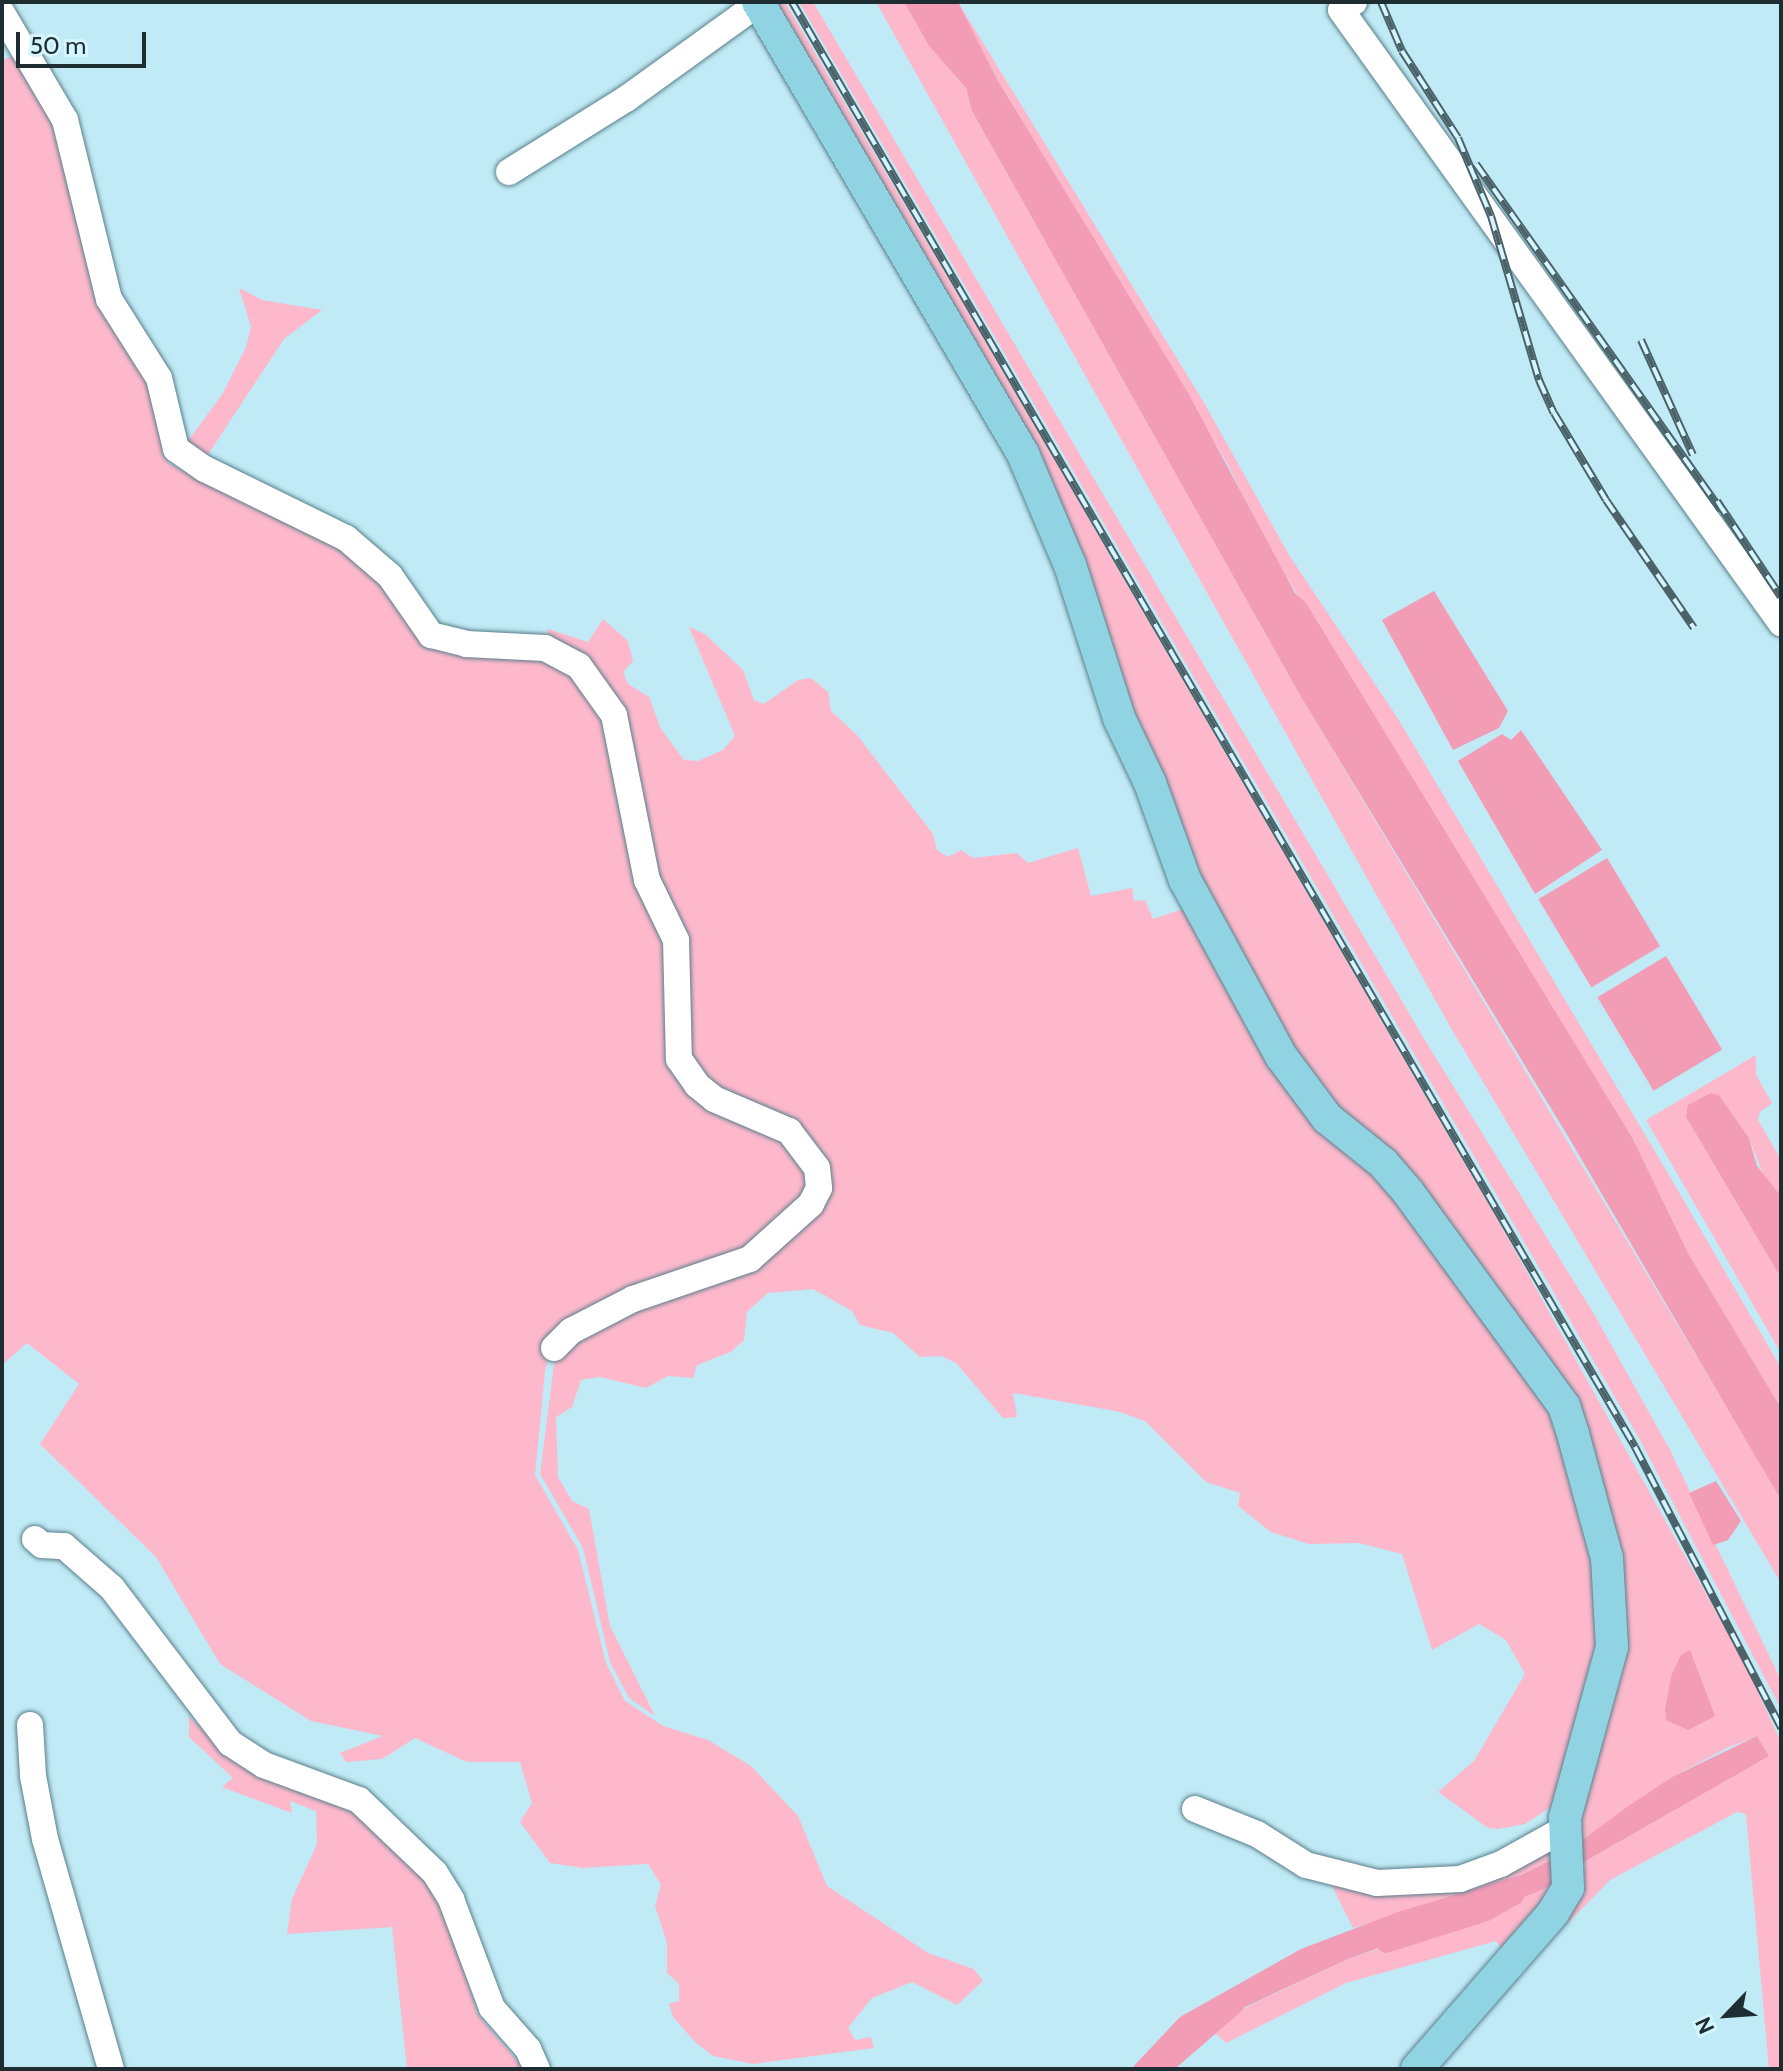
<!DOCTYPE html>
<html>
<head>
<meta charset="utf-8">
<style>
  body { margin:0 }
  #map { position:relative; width:1783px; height:2071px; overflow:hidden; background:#c0eaf5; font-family:Cabin,sans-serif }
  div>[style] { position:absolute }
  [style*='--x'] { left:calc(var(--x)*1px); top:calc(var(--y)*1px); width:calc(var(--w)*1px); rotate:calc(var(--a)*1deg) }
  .green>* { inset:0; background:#feb8cc }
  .water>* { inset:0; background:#f39cb6; transform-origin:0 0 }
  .canal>* { height:18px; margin:-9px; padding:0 9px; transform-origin:9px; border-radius:9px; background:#f39cb6 }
  .roads { filter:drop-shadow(0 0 2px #5a808b) drop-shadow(0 0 2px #5a808b) }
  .minor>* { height:26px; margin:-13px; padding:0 13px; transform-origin:13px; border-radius:13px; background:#fff }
  .major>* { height:32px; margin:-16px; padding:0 16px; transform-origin:16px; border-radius:16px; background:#90d4e3 }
  .rail>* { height:8px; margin-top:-4px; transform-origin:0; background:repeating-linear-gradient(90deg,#d4f5ff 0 15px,#4a6268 0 30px); box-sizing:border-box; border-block:2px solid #4a6268 }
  span { translate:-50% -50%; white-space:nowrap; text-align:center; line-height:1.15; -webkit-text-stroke:6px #d4f5ff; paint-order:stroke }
  .frame { position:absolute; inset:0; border:4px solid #1d2d32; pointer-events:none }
  .north { position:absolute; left:1687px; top:1975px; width:80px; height:80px; -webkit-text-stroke:6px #d4f5ff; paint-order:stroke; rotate:245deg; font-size:22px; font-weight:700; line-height:32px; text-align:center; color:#1d2d32 }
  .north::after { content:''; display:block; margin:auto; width:28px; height:36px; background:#1d2d32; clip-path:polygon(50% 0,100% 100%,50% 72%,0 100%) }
  .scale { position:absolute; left:16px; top:32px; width:130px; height:36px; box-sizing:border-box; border:4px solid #1d2d32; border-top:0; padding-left:10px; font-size:24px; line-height:28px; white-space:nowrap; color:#1d2d32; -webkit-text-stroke:6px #d4f5ff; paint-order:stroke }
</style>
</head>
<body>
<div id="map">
  <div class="green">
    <div style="clip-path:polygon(767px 2px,785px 2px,968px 312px,1500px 1224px,1743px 1660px,1781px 1742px,1781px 2069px,1769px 2069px,1746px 1814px,1737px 1812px,1610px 1880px,1570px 1921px,1545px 1937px,1575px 1867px,1768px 1756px,1757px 1736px,1727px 1748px,1672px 1777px,1573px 1847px,1608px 1704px,1582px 1433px,1324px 1100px,1195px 893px,1086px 586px)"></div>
    <div style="clip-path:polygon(799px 2px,813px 2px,1426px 1042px,1594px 1314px,1669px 1448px,1781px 1680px,1781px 1709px,1640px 1440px)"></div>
    <div style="clip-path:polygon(876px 2px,904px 2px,929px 46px,966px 88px,972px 111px,1301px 697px,1762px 1466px,1781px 1500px,1781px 1583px,1451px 1028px)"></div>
    <div style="clip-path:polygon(958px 2px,1203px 401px,1289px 555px,1397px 717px,1669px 1175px,1781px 1368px,1781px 1408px,1688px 1253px,1633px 1139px,1270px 550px,1227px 463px,998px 81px)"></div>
    <div style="clip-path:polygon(13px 55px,37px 82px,148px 368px,163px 454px,170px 464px,367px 563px,413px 628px,534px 657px,566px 671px,601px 712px,664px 925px,673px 1059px,738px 1113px,799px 1153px,809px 1183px,801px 1201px,762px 1241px,555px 1335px,545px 1371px,535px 1475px,578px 1550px,606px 1663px,625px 1701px,663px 1726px,708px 1740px,751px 1766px,798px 1816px,827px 1886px,928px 1953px,974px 1969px,983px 1981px,957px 2005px,912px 1982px,872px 1998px,848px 2028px,855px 2040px,871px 2037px,874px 2048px,753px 2064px,713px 2056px,695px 2042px,673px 2017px,669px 2004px,679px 2001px,679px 1984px,667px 1973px,667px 1943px,655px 1906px,661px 1885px,648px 1864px,583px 1868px,550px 1863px,520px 1822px,532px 1803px,520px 1762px,467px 1762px,415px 1738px,382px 1759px,346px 1762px,340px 1753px,383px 1736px,311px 1721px,220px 1664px,156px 1557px,40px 1444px,79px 1384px,27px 1343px,2px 1365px,2px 61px)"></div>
    <div style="clip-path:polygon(239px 288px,262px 300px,322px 310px,284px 339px,203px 462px,183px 448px,223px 393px,246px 347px,251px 327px)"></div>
    <div style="clip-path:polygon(603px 619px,628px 641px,633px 661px,623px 672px,628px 684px,649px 697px,661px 729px,684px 760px,698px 761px,723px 750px,735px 736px,689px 627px,705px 634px,743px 670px,754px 700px,764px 704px,798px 680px,811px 678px,828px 692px,831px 711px,857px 735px,933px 834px,937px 850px,948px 857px,961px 850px,973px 858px,1017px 853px,1028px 863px,1078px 848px,1091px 896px,1132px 888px,1134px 901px,1145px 900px,1153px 919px,1189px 907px,1374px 1163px,1541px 1379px,1607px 1607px,1566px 1797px,1525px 1824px,1498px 1829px,1488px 1828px,1438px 1792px,1474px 1761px,1525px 1674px,1506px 1640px,1479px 1624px,1432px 1650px,1402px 1554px,1359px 1543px,1309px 1544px,1271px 1532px,1238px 1506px,1240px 1493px,1206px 1482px,1145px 1421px,1116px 1411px,1013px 1393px,1017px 1417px,1003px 1418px,956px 1363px,941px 1356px,920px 1357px,893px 1333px,860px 1325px,852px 1311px,813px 1289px,768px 1293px,747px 1312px,744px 1340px,731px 1352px,697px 1365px,693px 1378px,668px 1376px,646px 1388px,600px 1377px,581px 1380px,572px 1407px,556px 1417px,558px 1477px,572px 1501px,589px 1509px,610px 1626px,655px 1716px,629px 1698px,610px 1662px,583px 1548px,540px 1474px,556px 1349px,770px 1246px,819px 1167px,688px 1072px,672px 925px,616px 715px,546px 646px,548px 629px,588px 642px)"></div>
    <div style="clip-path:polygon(1756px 1055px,1756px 1075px,1772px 1103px,1760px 1112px,1758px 1120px,1781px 1160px,1781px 1196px,1767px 1184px,1749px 1138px,1719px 1095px,1686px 1117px,1781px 1278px,1781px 1353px,1646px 1120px)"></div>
    <div style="clip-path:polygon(189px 1716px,229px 1756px,345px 1801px,437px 1886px,478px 2015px,524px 2069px,407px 2069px,392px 1927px,287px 1934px,292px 1899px,317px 1844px,316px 1811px,290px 1801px,292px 1813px,222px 1787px,233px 1778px,189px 1737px)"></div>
    <div style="clip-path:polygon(1545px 1847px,1561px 1855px,1521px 1875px,1353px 1928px,1330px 1882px,1385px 1890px)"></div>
    <div style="clip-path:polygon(1561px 1880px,1505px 1955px,1496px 1941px,1346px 1983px,1226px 2043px,1207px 2026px,1348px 1959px,1441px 1929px)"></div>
  </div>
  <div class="water">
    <div style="clip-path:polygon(904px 2px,958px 2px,998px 81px,1187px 391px,1295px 593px,1306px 603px,1633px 1139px,1688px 1253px,1781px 1408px,1781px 1500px,1569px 1138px,1301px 697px,972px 111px,966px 88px,929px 46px)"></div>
    <div style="clip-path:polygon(1434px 591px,1508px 711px,1499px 728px,1453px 750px,1382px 620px)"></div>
    <div style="clip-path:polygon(1521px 730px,1602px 850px,1535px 894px,1458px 761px,1502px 734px,1511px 740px)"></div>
    <div style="left:1607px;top:858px;width:103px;height:80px;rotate:59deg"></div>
    <div style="left:1666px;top:956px;width:109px;height:80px;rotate:59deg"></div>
    <div style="clip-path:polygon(1711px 1093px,1719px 1095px,1749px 1138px,1757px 1166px,1781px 1196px,1781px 1278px,1686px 1117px,1688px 1105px)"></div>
    <div style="clip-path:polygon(1716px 1481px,1741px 1521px,1728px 1540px,1713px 1545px,1689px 1493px)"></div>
    <div style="clip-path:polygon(1690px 1650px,1715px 1716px,1688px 1730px,1666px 1720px,1665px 1710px,1671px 1676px,1681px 1655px)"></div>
    <div style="clip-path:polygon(1757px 1736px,1769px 1756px,1575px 1867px,1573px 1847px,1627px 1807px,1672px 1777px)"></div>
    <div style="clip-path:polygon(1561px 1855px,1561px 1880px,1537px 1892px,1348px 1959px,1215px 2021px,1172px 2049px,1157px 2069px,1131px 2069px,1180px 2017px,1301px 1949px,1398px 1912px,1521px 1875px)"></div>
  </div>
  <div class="canal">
    <div style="--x:1386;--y:1944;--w:105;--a:-17.7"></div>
    <div style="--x:1486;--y:1912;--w:33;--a:-29"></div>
    <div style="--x:1161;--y:2069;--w:98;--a:-40.9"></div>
  </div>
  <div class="roads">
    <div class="minor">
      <div style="--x:1354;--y:2;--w:15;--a:148"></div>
      <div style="--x:1341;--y:10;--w:755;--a:54.33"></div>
      <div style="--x:2;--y:13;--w:124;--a:59.5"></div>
      <div style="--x:65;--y:120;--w:184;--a:76.2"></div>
      <div style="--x:109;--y:299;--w:93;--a:57.7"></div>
      <div style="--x:159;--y:378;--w:73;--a:76.5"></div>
      <div style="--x:176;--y:449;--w:35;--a:35"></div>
      <div style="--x:205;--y:469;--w:157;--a:26.1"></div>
      <div style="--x:346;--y:538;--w:58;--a:40.8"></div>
      <div style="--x:390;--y:576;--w:72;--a:55.2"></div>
      <div style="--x:431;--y:635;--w:36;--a:14"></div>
      <div style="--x:466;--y:644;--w:79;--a:2.9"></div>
      <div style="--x:545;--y:648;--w:38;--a:28"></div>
      <div style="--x:579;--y:666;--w:60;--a:54.5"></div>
      <div style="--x:614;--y:715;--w:168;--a:78.7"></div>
      <div style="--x:647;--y:880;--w:67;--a:64.2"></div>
      <div style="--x:676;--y:940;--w:119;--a:88.6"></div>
      <div style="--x:679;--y:1059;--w:32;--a:55"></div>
      <div style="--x:697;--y:1085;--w:22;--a:39"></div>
      <div style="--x:714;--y:1099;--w:82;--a:23.1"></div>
      <div style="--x:789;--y:1131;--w:46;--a:52.9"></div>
      <div style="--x:817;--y:1168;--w:20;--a:84"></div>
      <div style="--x:819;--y:1188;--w:18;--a:117"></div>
      <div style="--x:811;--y:1204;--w:82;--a:138"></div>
      <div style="--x:750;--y:1259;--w:124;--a:161.1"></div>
      <div style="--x:633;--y:1299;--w:70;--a:152.7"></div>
      <div style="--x:571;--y:1331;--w:24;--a:135"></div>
      <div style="--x:509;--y:172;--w:138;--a:-32"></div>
      <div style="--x:626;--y:99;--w:164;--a:-35.8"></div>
      <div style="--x:35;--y:1539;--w:9;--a:41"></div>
      <div style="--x:42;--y:1545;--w:22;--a:3"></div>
      <div style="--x:64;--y:1546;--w:64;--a:41.2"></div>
      <div style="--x:112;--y:1588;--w:195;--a:52.7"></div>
      <div style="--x:230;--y:1743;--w:40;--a:32.9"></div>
      <div style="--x:264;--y:1765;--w:101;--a:20.2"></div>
      <div style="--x:359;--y:1800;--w:105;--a:43.8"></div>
      <div style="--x:435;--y:1873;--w:31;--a:58"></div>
      <div style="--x:451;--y:1899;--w:116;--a:69.4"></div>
      <div style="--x:492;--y:2008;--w:55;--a:48.7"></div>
      <div style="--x:528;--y:2049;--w:22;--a:66"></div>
      <div style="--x:30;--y:1725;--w:51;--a:86.6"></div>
      <div style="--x:33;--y:1776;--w:64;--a:79.2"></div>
      <div style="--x:45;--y:1839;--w:239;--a:74"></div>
      <div style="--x:1195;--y:1809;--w:67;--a:22"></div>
      <div style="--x:1257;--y:1834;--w:58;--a:32.3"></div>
      <div style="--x:1306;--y:1865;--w:73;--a:14.2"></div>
      <div style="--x:1377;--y:1883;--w:83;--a:-2.8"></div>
      <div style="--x:1460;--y:1879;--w:44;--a:-20.1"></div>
      <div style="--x:1501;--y:1864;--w:74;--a:-29"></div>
    </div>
    <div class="major">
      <div style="--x:758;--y:2;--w:524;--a:59.62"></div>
      <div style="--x:1023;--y:454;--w:121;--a:67.1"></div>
      <div style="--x:1070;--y:565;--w:161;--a:72.2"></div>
      <div style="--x:1119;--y:718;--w:72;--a:64.5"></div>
      <div style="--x:1150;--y:783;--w:103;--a:70.2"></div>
      <div style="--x:1185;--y:880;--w:200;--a:61.4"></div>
      <div style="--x:1281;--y:1056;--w:77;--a:53.4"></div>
      <div style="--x:1327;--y:1118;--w:72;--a:38.8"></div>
      <div style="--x:1383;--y:1163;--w:38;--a:49"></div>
      <div style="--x:1408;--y:1192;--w:265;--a:53.9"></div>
      <div style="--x:1564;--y:1406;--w:29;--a:72"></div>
      <div style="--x:1573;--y:1434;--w:129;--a:74.7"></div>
      <div style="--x:1607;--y:1558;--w:89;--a:86.8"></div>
      <div style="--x:1612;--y:1647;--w:177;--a:105.4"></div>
      <div style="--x:1565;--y:1818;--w:70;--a:87.5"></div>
      <div style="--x:1568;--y:1888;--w:29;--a:121"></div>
      <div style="--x:1553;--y:1913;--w:207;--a:131.1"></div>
    </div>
  </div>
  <div class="rail">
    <div style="--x:792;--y:2;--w:1673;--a:59.74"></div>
    <div style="--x:1635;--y:1447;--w:317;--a:62.5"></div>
    <div style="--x:1381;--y:2;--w:53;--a:66.8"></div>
    <div style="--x:1402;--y:51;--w:103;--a:57.2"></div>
    <div style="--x:1458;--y:138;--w:85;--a:67.1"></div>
    <div style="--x:1491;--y:216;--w:171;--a:73.7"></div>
    <div style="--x:1539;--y:380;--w:36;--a:66"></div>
    <div style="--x:1554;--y:413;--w:101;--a:59.1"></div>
    <div style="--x:1606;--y:500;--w:155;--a:55.5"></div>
    <div style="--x:1476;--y:164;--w:424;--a:54.7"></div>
    <div style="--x:1641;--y:340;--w:126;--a:65.7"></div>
    <div style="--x:1717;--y:501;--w:115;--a:56.3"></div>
  </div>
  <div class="frame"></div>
  <div class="north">N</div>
  <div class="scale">50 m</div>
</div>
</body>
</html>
